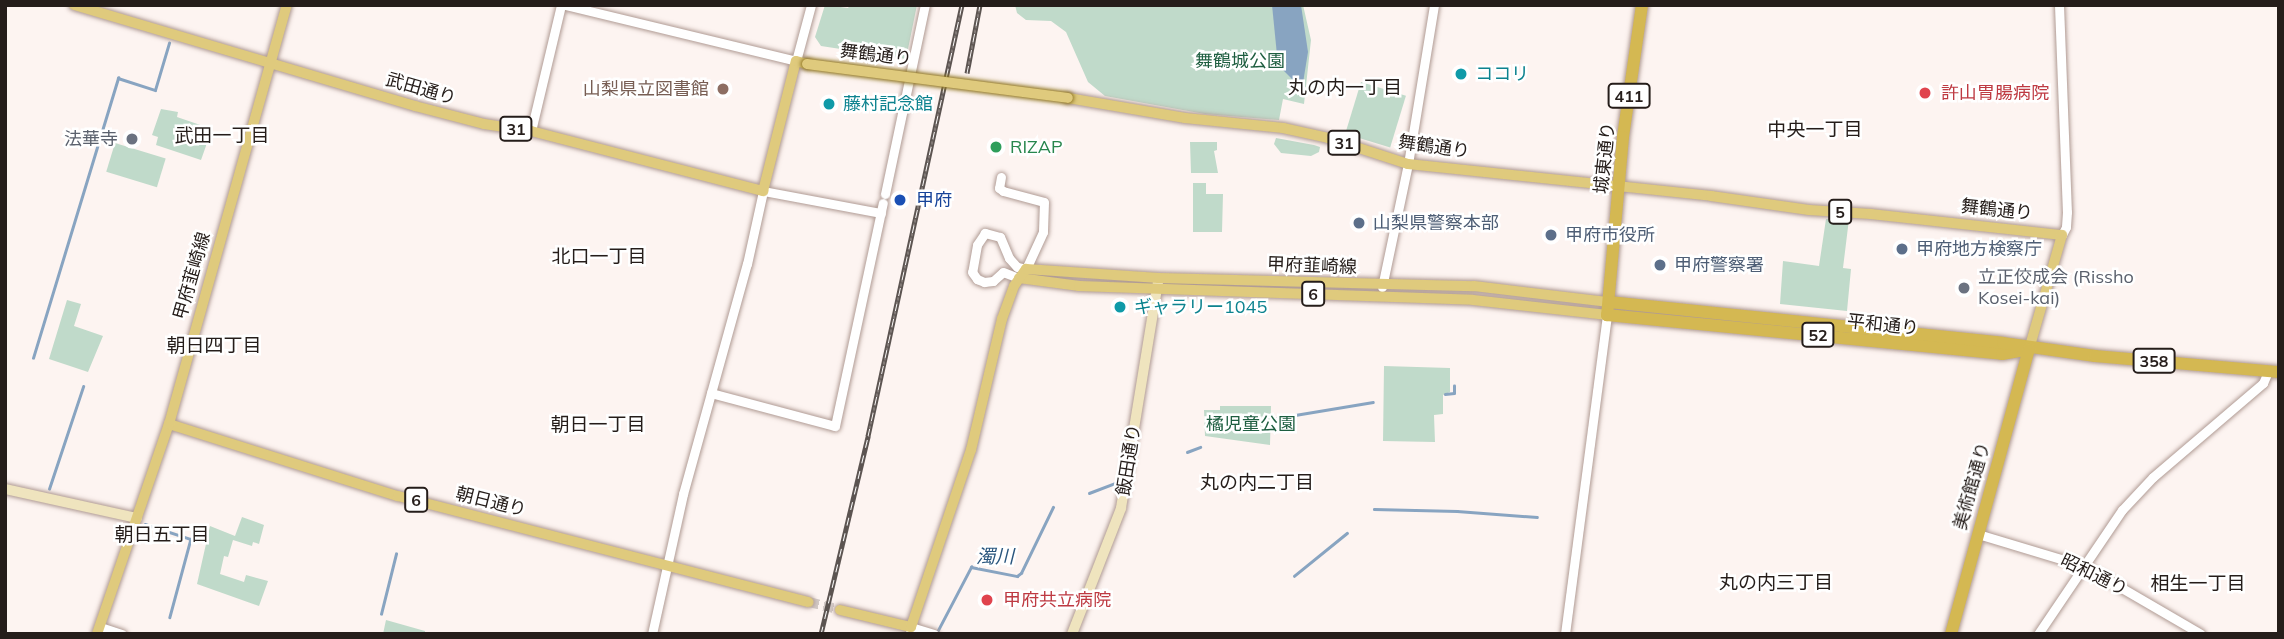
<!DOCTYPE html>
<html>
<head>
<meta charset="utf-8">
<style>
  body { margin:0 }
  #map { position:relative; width:2284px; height:639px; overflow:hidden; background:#fdf4f1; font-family:Mulish,"Noto Sans JP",sans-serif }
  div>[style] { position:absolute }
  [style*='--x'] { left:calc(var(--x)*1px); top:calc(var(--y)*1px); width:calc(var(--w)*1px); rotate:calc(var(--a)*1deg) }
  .green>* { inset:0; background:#c0daca; transform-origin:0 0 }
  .water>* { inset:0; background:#88a4c1 }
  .stream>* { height:2.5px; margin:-1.25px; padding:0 1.25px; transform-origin:1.25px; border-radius:1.25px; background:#88a4c1 }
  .primary-tunnel>* { height:10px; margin-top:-5px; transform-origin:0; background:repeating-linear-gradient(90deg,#d2c9c6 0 10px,transparent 0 15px) }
  .roads { filter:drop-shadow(0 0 2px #b09b94) drop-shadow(0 0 2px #b09b94) }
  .tertiary>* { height:9px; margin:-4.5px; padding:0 4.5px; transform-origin:4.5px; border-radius:4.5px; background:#fff }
  .secondary>* { height:10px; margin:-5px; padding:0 5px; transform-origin:5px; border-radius:5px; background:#efe4be }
  .primary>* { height:10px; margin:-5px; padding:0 5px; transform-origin:5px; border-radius:5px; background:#dfca7d }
  .trunk>* { height:12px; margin:-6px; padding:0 6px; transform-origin:6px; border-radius:6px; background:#d4b852 }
  .rail>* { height:5px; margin-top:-2.5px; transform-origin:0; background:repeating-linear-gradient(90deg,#fff 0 8px,#5c5451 0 16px); box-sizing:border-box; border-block:2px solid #5c5451 }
  .bridges { filter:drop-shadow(0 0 2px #907622) drop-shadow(0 0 2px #907622) }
  .primary-bridge>* { height:10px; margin:-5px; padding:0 5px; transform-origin:5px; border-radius:5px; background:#dfca7d }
  .dots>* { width:19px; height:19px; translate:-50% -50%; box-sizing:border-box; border:4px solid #fff; border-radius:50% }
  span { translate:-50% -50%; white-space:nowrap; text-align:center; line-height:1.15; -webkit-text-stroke:5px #fff; paint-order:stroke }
  .shield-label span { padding:2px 5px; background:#fff; border:2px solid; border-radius:5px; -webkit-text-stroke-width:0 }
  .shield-label { font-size:16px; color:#251d1a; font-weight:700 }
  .street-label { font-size:18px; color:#251d1a }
  .park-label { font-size:18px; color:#1e5e40 }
  .culture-label { font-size:18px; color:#0d838f }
  .left { translate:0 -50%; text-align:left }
  .education-label { font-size:18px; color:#785e54 }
  .right { translate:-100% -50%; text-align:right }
  .health-label { font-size:18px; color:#be3a42 }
  .worship-label { font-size:18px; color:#5b616d }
  .leisure-label { font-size:18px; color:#27864d }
  .transit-label { font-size:18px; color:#164399 }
  .service-label { font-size:18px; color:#4e5e75 }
  .neighbourhood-label { font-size:19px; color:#251d1a }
  .water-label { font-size:19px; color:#2a567e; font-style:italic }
  .frame { position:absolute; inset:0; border:7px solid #251d1a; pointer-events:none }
</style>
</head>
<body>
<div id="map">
  <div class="green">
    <div style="clip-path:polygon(825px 5px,848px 8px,850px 5px,917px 5px,906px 59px,821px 46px,815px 37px)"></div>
    <div style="clip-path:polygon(1015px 5px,1303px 5px,1311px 40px,1304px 104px,1283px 99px,1279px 120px,1205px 114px,1105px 96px,1088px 82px,1066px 32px,1051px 21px,1026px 20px,1017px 13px)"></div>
    <div style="left:1361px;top:82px;width:47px;height:54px;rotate:17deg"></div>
    <div style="clip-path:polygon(161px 109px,178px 112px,177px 117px,212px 129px,201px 160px,156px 145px,158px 137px,152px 135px)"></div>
    <div style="clip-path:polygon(1276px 138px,1314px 145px,1320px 147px,1319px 152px,1311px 156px,1281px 153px,1274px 144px)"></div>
    <div style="clip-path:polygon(1190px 142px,1217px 142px,1217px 150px,1214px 151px,1218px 173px,1191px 173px)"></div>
    <div style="left:115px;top:143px;width:53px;height:30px;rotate:17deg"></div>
    <div style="clip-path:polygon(1193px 183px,1206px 183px,1206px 194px,1223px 194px,1222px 232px,1193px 232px)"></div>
    <div style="clip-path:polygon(1826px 219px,1849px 219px,1843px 268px,1851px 269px,1847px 311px,1780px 304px,1783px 261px,1819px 266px)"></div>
    <div style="clip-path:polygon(67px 300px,81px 304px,74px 326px,103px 336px,88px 372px,49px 359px)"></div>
    <div style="clip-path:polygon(1384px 366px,1450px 368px,1450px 392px,1443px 395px,1443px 414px,1434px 415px,1435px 442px,1383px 441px)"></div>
    <div style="clip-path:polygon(1220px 406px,1271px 406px,1270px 445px,1205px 436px,1204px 410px,1220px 410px)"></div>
    <div style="clip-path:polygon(242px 517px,264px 525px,259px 544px,253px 542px,252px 546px,233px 540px,228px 557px,224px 556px,220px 574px,244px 582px,246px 575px,268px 581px,259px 606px,197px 584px,210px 526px,235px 536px)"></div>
    <div style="clip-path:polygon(386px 620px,425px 631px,425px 634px,383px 634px)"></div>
  </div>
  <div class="water">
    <div style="clip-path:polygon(1272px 5px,1301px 5px,1308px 52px,1302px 89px,1278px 65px)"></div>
  </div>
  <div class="stream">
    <div style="--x:33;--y:358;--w:293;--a:-73.1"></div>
    <div style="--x:118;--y:78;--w:39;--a:18"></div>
    <div style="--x:155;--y:90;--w:49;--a:-73.4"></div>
    <div style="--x:1445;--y:394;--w:9;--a:-6"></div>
    <div style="--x:1454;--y:393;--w:7;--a:-90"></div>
    <div style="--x:1277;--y:418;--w:97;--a:-9.5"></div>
    <div style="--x:1187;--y:452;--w:14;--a:-21"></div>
    <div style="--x:49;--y:489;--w:108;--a:-71.6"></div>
    <div style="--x:1089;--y:493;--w:30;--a:-21"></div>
    <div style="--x:1374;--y:509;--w:83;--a:1.4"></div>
    <div style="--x:1457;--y:511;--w:80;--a:4.3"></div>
    <div style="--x:145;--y:524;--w:48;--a:18.1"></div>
    <div style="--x:191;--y:539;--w:81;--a:105.1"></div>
    <div style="--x:1294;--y:576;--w:68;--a:-39.1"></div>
    <div style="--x:381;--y:614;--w:62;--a:-76"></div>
    <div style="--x:936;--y:634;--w:76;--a:-62.4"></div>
    <div style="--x:971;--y:567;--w:47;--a:11.1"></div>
    <div style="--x:1017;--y:576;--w:5;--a:-37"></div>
    <div style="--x:1021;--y:573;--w:73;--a:-64.1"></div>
  </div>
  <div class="primary-tunnel">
    <div style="--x:809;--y:602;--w:32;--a:14"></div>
  </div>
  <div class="roads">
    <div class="tertiary">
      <div style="--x:565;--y:5;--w:238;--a:13.6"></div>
      <div style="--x:796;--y:61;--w:58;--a:-75"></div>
      <div style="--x:2059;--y:5;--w:207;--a:87.8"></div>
      <div style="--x:2067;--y:212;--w:15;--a:94"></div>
      <div style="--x:2066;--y:227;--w:9;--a:117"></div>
      <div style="--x:531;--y:131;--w:130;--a:-76.6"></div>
      <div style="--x:1001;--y:177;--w:11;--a:100"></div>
      <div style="--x:999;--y:188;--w:5;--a:37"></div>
      <div style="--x:1003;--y:191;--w:42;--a:15"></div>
      <div style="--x:1044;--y:202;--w:30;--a:92"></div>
      <div style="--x:1043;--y:232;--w:41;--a:114.7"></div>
      <div style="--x:1026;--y:269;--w:9;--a:-167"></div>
      <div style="--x:1017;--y:267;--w:12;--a:-132"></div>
      <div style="--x:1009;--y:258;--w:23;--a:-113"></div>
      <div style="--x:1000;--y:237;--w:16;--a:-165"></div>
      <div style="--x:985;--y:233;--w:14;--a:124"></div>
      <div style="--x:977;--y:245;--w:27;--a:100"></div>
      <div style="--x:972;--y:272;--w:9;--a:54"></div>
      <div style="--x:977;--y:279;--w:8;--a:23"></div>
      <div style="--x:984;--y:282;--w:9;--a:-6"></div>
      <div style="--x:993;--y:281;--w:13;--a:-42"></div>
      <div style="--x:1003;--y:272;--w:17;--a:21"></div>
      <div style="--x:885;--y:194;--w:193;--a:-78.1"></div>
      <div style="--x:1382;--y:287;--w:126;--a:-78.1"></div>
      <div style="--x:1408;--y:164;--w:161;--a:-80.7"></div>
      <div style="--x:711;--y:393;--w:128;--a:14.9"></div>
      <div style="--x:835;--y:426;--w:228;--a:-77.9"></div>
      <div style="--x:1978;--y:534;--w:111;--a:16.8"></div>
      <div style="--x:2084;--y:566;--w:135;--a:30.2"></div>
      <div style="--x:100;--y:627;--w:23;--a:18"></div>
      <div style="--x:652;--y:634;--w:143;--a:-77.5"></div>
      <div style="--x:683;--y:494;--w:239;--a:-74.5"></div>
      <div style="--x:747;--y:264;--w:75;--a:-77.6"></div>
      <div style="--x:763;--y:191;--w:120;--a:10.6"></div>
      <div style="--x:910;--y:634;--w:7;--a:-82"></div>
      <div style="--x:911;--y:627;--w:24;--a:17"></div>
      <div style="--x:1565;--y:634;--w:322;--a:-82.5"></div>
      <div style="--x:2038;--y:634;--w:150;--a:-55.9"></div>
      <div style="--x:2122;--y:510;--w:45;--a:-46.8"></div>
      <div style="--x:2153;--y:477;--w:145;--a:-40.5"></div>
      <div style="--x:2263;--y:383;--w:12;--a:-66"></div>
    </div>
    <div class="secondary">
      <div style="--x:5;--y:489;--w:135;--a:12.4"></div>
      <div style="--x:1072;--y:634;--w:135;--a:-68.7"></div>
      <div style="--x:1121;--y:508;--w:230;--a:-80.7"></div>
    </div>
    <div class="primary">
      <div style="--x:74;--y:5;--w:356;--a:16.5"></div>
      <div style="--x:415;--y:106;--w:71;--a:14.6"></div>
      <div style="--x:484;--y:124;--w:48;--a:8.5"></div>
      <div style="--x:531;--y:131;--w:240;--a:14.5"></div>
      <div style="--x:763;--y:191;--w:134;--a:-75.8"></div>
      <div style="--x:796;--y:61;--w:11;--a:15"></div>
      <div style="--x:1068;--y:98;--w:119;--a:9.7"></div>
      <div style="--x:1185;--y:118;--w:99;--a:5.8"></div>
      <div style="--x:1283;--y:128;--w:46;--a:12.5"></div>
      <div style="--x:1328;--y:138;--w:84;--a:18"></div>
      <div style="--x:1408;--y:164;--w:305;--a:6"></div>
      <div style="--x:1711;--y:196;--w:99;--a:8.1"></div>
      <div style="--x:1809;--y:210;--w:62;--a:3.7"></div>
      <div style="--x:1871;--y:214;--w:192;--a:6.3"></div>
      <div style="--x:2062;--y:235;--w:119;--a:106.1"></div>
      <div style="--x:1019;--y:278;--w:61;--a:7.6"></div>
      <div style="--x:1079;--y:286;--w:394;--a:2"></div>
      <div style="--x:1473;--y:300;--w:135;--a:6.4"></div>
      <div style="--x:169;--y:424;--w:240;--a:17.5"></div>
      <div style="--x:398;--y:496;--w:424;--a:14.5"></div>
      <div style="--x:840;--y:610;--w:73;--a:13.5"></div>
      <div style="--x:911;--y:627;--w:187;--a:-71.3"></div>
      <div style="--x:971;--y:450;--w:135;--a:-76.7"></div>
      <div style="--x:1002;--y:319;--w:35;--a:-70"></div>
      <div style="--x:1014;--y:286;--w:21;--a:-55"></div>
      <div style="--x:1026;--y:269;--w:133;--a:3.9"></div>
      <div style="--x:1159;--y:278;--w:315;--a:1.5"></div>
      <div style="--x:1474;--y:286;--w:136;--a:6.8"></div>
      <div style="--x:97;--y:634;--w:222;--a:-71.1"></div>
      <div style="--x:169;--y:424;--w:435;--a:-74.3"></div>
    </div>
    <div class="trunk">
      <div style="--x:1642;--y:5;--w:133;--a:98.2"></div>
      <div style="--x:1623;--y:137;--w:179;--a:95.1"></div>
      <div style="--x:1607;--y:315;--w:397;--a:5.6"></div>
      <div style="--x:2002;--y:354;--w:27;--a:-10"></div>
      <div style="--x:1609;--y:302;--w:396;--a:5.9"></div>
      <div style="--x:2003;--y:343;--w:93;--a:8"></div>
      <div style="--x:2095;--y:356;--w:185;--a:5"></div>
      <div style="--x:1951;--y:634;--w:295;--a:-74.7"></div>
    </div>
  </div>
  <div class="rail">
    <div style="--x:967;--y:73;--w:69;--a:-79.2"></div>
    <div style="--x:821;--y:634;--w:204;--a:-76.6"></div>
    <div style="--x:868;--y:436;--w:441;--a:-77.7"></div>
  </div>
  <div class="bridges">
    <div class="primary-bridge">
      <div style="--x:807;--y:64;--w:263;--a:7.4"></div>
    </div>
  </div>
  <div class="dots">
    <div style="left:1461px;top:74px;background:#0f9aa8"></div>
    <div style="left:723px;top:89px;background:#8d6e63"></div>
    <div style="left:1925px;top:93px;background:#e0444e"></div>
    <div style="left:829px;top:104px;background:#0f9aa8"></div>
    <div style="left:132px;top:139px;background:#6b7280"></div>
    <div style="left:996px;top:147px;background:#2e9e5b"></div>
    <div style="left:900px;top:200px;background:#1a4fb4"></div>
    <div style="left:1359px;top:223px;background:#5c6f8a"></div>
    <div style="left:1551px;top:235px;background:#5c6f8a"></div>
    <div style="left:1902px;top:249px;background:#5c6f8a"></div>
    <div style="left:1660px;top:265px;background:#5c6f8a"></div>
    <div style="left:1964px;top:288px;background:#6b7280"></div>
    <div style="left:1120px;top:307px;background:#0f9aa8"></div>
    <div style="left:987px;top:600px;background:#e0444e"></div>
  </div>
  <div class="shield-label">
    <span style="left:1629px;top:96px">411</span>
    <span style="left:516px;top:129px">31</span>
    <span style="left:1344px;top:143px">31</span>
    <span style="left:1840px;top:212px">5</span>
    <span style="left:1313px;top:294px">6</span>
    <span style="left:1818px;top:335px">52</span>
    <span style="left:2154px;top:361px">358</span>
    <span style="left:416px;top:500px">6</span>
  </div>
  <div class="street-label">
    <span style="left:876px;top:55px;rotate:7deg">舞鶴通り</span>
    <span style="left:421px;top:89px;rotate:16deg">武田通り</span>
    <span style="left:1434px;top:147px;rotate:8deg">舞鶴通り</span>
    <span style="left:1605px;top:158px;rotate:-84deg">城東通り</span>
    <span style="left:1997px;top:210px;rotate:6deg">舞鶴通り</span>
    <span style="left:1312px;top:266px;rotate:2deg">甲府韮崎線</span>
    <span style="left:192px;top:276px;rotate:-74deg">甲府韮崎線</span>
    <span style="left:1883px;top:325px;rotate:6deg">平和通り</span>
    <span style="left:1129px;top:460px;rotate:-81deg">飯田通り</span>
    <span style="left:1972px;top:486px;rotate:-74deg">美術館通り</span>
    <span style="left:491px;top:502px;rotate:14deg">朝日通り</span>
    <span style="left:2094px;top:575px;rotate:26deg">昭和通り</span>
  </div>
  <div class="park-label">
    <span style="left:1240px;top:61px">舞鶴城公園</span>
    <span style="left:1251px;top:424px">橘児童公園</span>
  </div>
  <div class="culture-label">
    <span class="left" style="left:1475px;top:74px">ココリ</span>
    <span class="left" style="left:843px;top:104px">藤村記念館</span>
    <span class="left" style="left:1134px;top:307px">ギャラリー1045</span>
  </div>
  <div class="education-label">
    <span class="right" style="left:709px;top:89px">山梨県立図書館</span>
  </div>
  <div class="health-label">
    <span class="left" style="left:1941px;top:93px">許山胃腸病院</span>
    <span class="left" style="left:1003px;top:600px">甲府共立病院</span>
  </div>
  <div class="worship-label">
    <span class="right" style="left:118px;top:139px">法華寺</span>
    <span class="left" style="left:1978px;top:288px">立正佼成会 (Rissho<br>Kosei-kai)</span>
  </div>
  <div class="leisure-label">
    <span class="left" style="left:1010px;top:147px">RIZAP</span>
  </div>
  <div class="transit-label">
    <span class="left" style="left:916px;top:200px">甲府</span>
  </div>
  <div class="service-label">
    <span class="left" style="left:1373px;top:223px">山梨県警察本部</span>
    <span class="left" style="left:1565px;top:235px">甲府市役所</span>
    <span class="left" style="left:1916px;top:249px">甲府地方検察庁</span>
    <span class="left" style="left:1674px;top:265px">甲府警察署</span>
  </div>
  <div class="neighbourhood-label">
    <span style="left:1345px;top:88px">丸の内一丁目</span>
    <span style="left:1815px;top:130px">中央一丁目</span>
    <span style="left:222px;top:136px">武田一丁目</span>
    <span style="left:599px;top:257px">北口一丁目</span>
    <span style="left:214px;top:346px">朝日四丁目</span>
    <span style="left:598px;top:425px">朝日一丁目</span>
    <span style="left:1257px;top:483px">丸の内二丁目</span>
    <span style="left:162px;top:535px">朝日五丁目</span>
    <span style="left:1776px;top:583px">丸の内三丁目</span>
    <span style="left:2198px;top:584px">相生一丁目</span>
  </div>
  <div class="water-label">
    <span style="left:995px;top:557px">濁川</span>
  </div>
  <div class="frame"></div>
</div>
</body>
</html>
